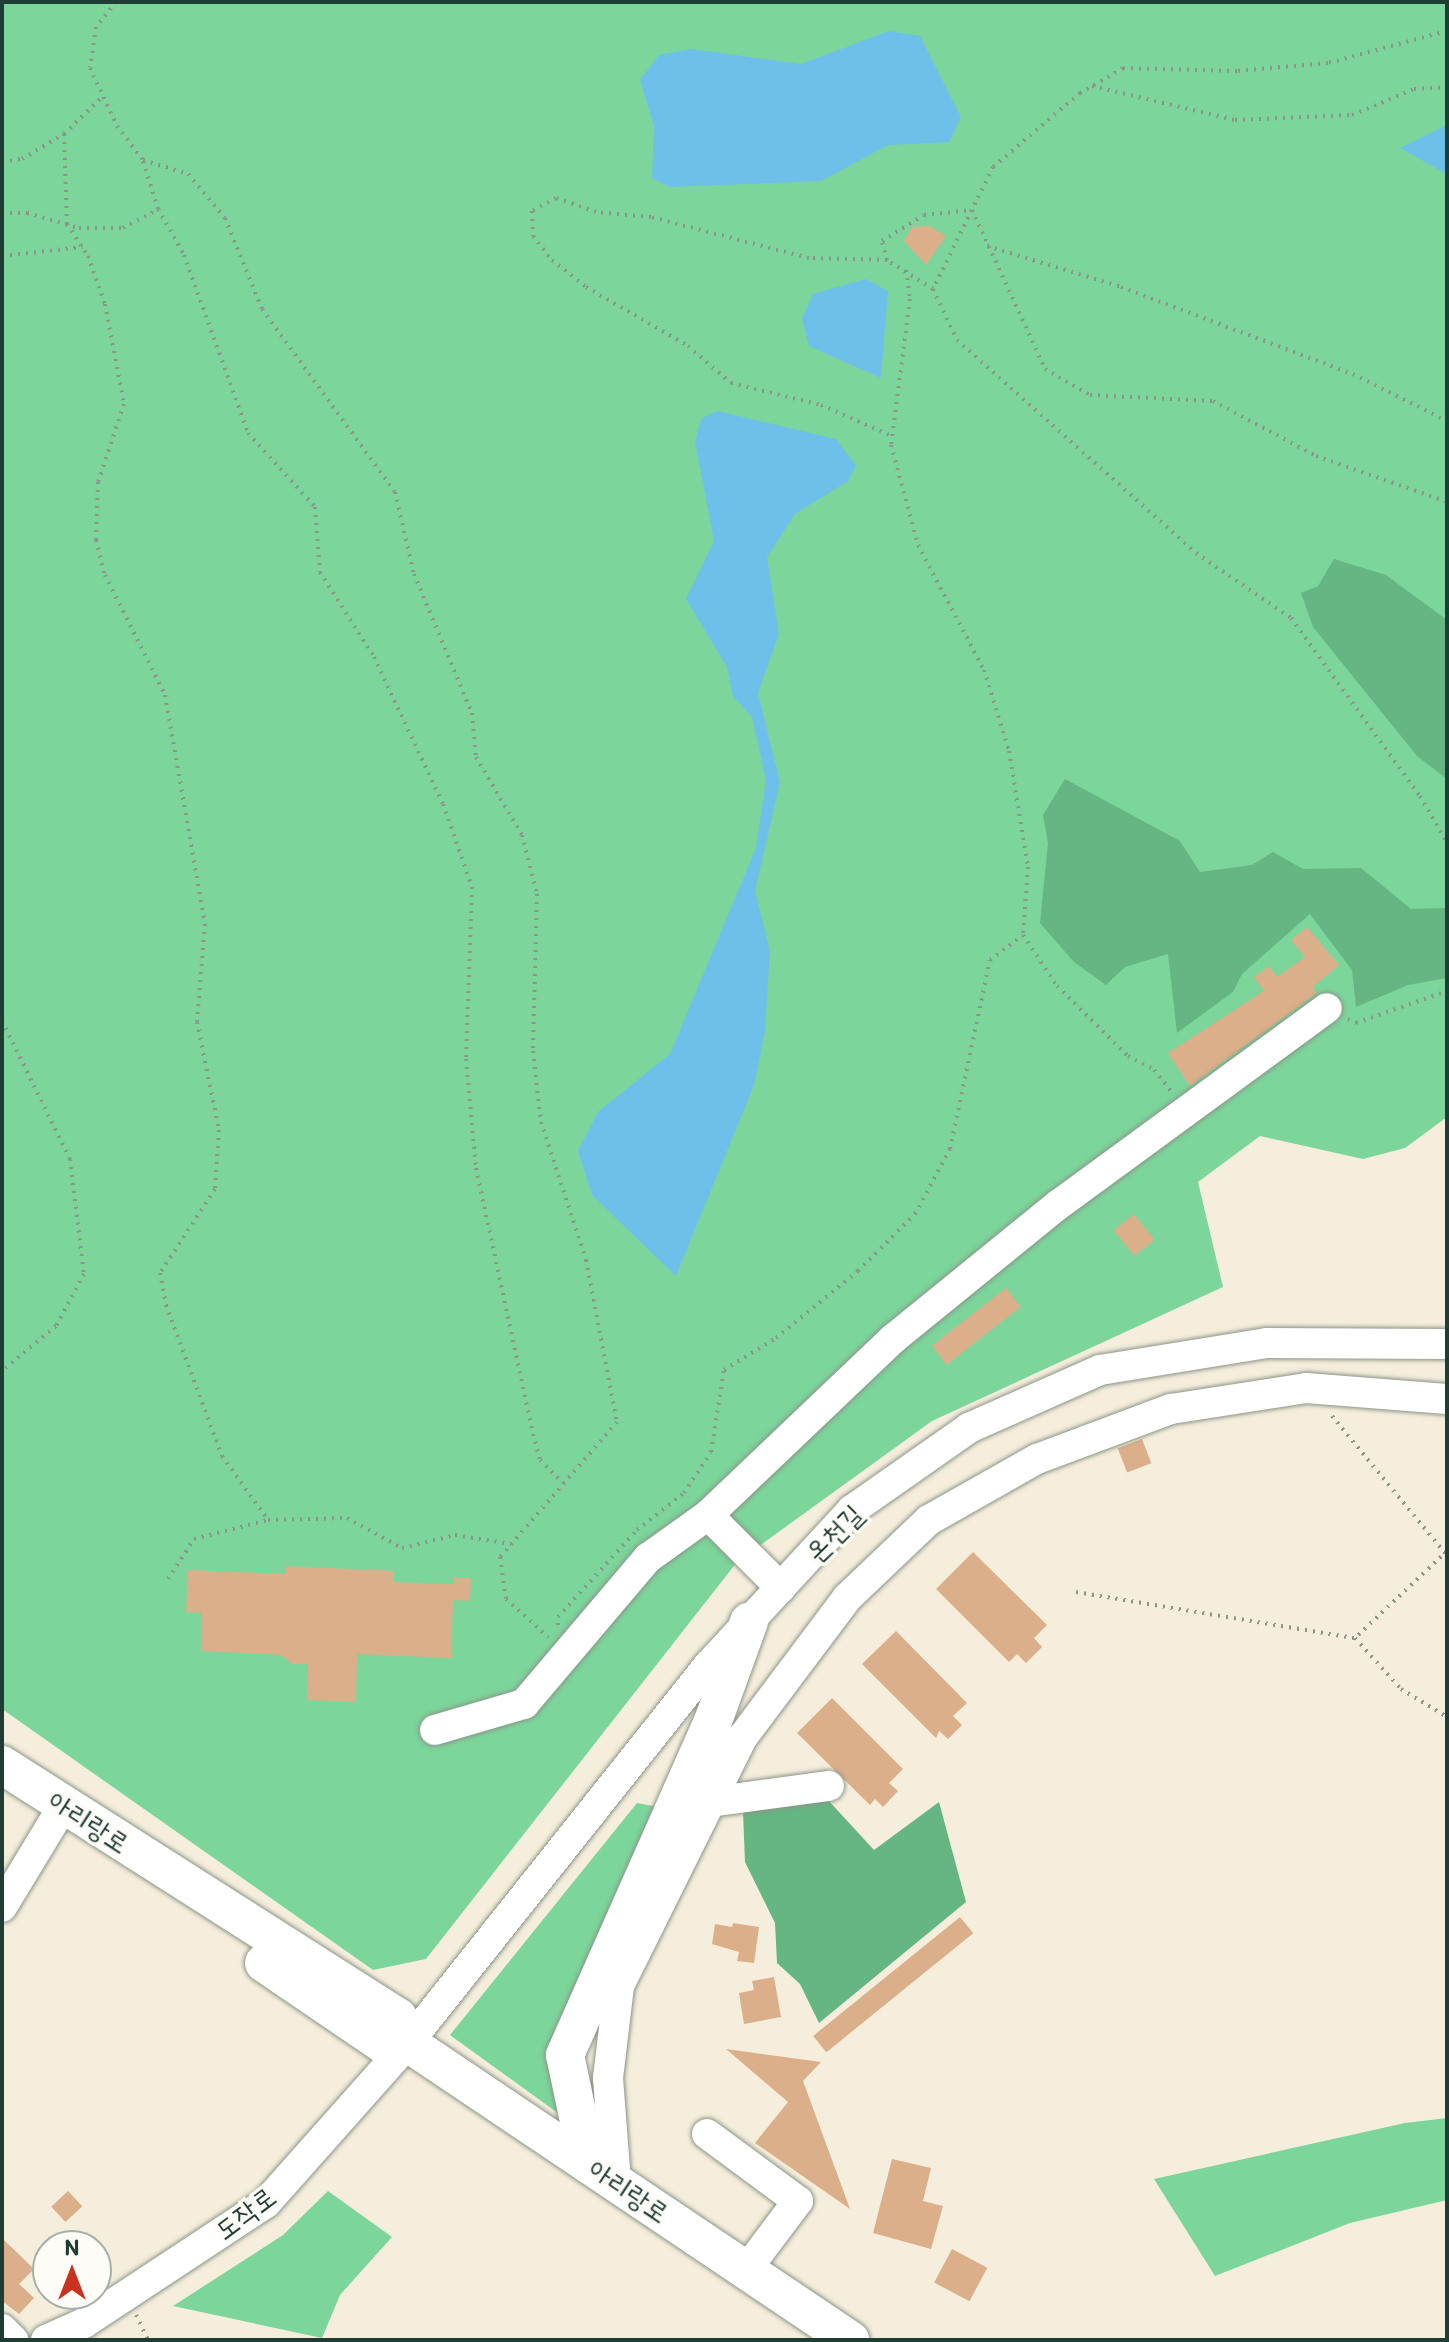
<!DOCTYPE html>
<html>
<head>
<meta charset="utf-8">
<style>
  body { margin:0 }
  #map { position:relative; width:1449px; height:2342px; overflow:hidden; background:#f6eedc; font-family:Itim,"Poor Story",sans-serif }
  div>[style] { position:absolute }
  [style*='--x'] { left:calc(var(--x)*1px); top:calc(var(--y)*1px); width:calc(var(--w)*1px); rotate:calc(var(--a)*1deg) }
  .green>* { inset:0; background:#7cd59b }
  .forest>* { inset:0; background:#65b683 }
  .water>* { inset:0; background:#6ec0ea }
  .building>* { inset:0; background:#dbaf89; transform-origin:0 0 }
  .path>* { height:4px; margin-top:-2px; transform-origin:0; background:repeating-linear-gradient(90deg,#8a9688 0 2px,transparent 0 8px) }
  .roads { filter:drop-shadow(0 0 2px #8a9688) drop-shadow(0 0 2px #8a9688) }
  .minor>* { height:30px; margin:-15px; padding:0 15px; transform-origin:15px; border-radius:15px; background:#fff }
  .major>* { height:38px; margin:-19px; padding:0 19px; transform-origin:19px; border-radius:19px; background:#fff }
  span { translate:-50% -50%; white-space:nowrap; text-align:center; line-height:1.15; -webkit-text-stroke:7px #fdfcf7; paint-order:stroke }
  .street-label { font-size:28px; color:#1f3d34 }
  .frame { position:absolute; inset:0; border:4px solid #1f3d34; pointer-events:none }
  .north { position:absolute; left:32px; top:2230px; width:80px; height:80px; box-sizing:border-box; background:#fdfcf7; border:2px solid #a4b0a9; border-radius:50%; rotate:0deg; font-size:22px; font-weight:700; line-height:32px; text-align:center; color:#1f3d34 }
  .north::after { content:''; display:block; margin:auto; width:28px; height:36px; background:#c8321e; clip-path:polygon(50% 0,100% 100%,50% 72%,0 100%) }
</style>
</head>
<body>
<div id="map">
  <div class="green">
    <div style="clip-path:polygon(2px 2px,1447px 2px,1447px 1117px,1405px 1148px,1363px 1159px,1260px 1136px,1198px 1182px,1223px 1287px,932px 1421px,737px 1562px,426px 1959px,373px 1970px,2px 1709px)"></div>
    <div style="clip-path:polygon(637px 1803px,658px 1807px,562px 2116px,450px 2035px)"></div>
    <div style="clip-path:polygon(1447px 2118px,1447px 2200px,1350px 2223px,1215px 2276px,1154px 2179px,1405px 2123px)"></div>
    <div style="clip-path:polygon(328px 2191px,392px 2237px,340px 2295px,322px 2338px,173px 2306px,283px 2235px)"></div>
  </div>
  <div class="forest">
    <div style="clip-path:polygon(1334px 559px,1386px 575px,1447px 620px,1447px 779px,1417px 756px,1313px 627px,1301px 593px,1318px 586px)"></div>
    <div style="clip-path:polygon(1065px 779px,1180px 841px,1200px 872px,1252px 865px,1273px 852px,1303px 869px,1361px 868px,1411px 909px,1447px 908px,1447px 978px,1408px 985px,1356px 1007px,1352px 970px,1310px 914px,1242px 974px,1233px 992px,1177px 1033px,1168px 954px,1125px 967px,1106px 985px,1074px 962px,1040px 923px,1048px 843px,1043px 815px)"></div>
    <div style="clip-path:polygon(828px 1800px,874px 1850px,939px 1802px,966px 1902px,819px 2023px,800px 1984px,777px 1963px,775px 1923px,745px 1862px,743px 1812px)"></div>
  </div>
  <div class="water">
    <div style="clip-path:polygon(889px 31px,920px 36px,961px 117px,949px 142px,888px 145px,821px 181px,670px 187px,652px 178px,654px 126px,640px 80px,659px 55px,691px 49px,801px 64px)"></div>
    <div style="clip-path:polygon(1447px 125px,1447px 174px,1400px 148px)"></div>
    <div style="clip-path:polygon(866px 279px,888px 291px,881px 378px,809px 346px,802px 319px,813px 294px)"></div>
    <div style="clip-path:polygon(717px 411px,836px 439px,856px 466px,848px 481px,795px 514px,767px 557px,779px 634px,758px 693px,780px 782px,755px 891px,770px 951px,765px 1031px,754px 1085px,676px 1276px,592px 1195px,578px 1151px,598px 1112px,670px 1054px,756px 848px,766px 780px,752px 717px,733px 696px,727px 667px,686px 599px,714px 541px,695px 442px,701px 419px)"></div>
  </div>
  <div class="building">
    <div style="clip-path:polygon(930px 226px,946px 236px,926px 265px,904px 241px,912px 227px)"></div>
    <div style="clip-path:polygon(1307px 927px,1339px 965px,1313px 987px,1317px 993px,1190px 1086px,1168px 1053px,1264px 991px,1254px 977px,1269px 966px,1277px 977px,1305px 957px,1291px 940px)"></div>
    <div style="left:1134px;top:1214px;width:33px;height:26px;rotate:51deg"></div>
    <div style="left:1006px;top:1288px;width:24px;height:94px;rotate:52deg"></div>
    <div style="left:1142px;top:1439px;width:26px;height:26px;rotate:69deg"></div>
    <div style="clip-path:polygon(973px 1552px,1047px 1625px,1034px 1638px,1042px 1647px,1026px 1663px,1017px 1654px,1009px 1662px,936px 1589px)"></div>
    <div style="clip-path:polygon(286px 1566px,394px 1571px,394px 1582px,454px 1584px,454px 1578px,471px 1578px,470px 1601px,453px 1600px,451px 1658px,357px 1654px,356px 1702px,307px 1700px,308px 1664px,292px 1664px,282px 1655px,201px 1651px,202px 1613px,186px 1612px,188px 1570px,286px 1574px)"></div>
    <div style="clip-path:polygon(896px 1631px,967px 1703px,953px 1716px,962px 1725px,948px 1739px,939px 1731px,936px 1738px,862px 1664px)"></div>
    <div style="clip-path:polygon(832px 1698px,903px 1769px,889px 1783px,898px 1791px,883px 1807px,875px 1799px,870px 1805px,797px 1733px)"></div>
    <div style="left:960px;top:1917px;width:21px;height:189px;rotate:51deg"></div>
    <div style="clip-path:polygon(733px 1923px,759px 1927px,754px 1963px,737px 1961px,739px 1952px,712px 1944px,715px 1924px,732px 1927px)"></div>
    <div style="clip-path:polygon(774px 1977px,781px 2017px,744px 2024px,739px 1993px,754px 1990px,752px 1981px)"></div>
    <div style="clip-path:polygon(726px 2049px,821px 2062px,803px 2081px,850px 2209px,755px 2143px,788px 2102px)"></div>
    <div style="clip-path:polygon(892px 2159px,931px 2168px,923px 2201px,943px 2206px,931px 2249px,873px 2233px)"></div>
    <div style="left:68px;top:2191px;width:21px;height:23px;rotate:47deg"></div>
    <div style="clip-path:polygon(2px 2238px,34px 2269px,19px 2284px,34px 2298px,19px 2314px,2px 2301px)"></div>
    <div style="left:952px;top:2249px;width:40px;height:38px;rotate:28deg"></div>
  </div>
  <div class="path">
    <div style="--x:116;--y:2;--w:32;--a:129"></div>
    <div style="--x:96;--y:27;--w:41;--a:98.3"></div>
    <div style="--x:90;--y:68;--w:64;--a:65"></div>
    <div style="--x:117;--y:126;--w:43;--a:52.6"></div>
    <div style="--x:143;--y:160;--w:47;--a:17.3"></div>
    <div style="--x:188;--y:174;--w:57;--a:49.9"></div>
    <div style="--x:225;--y:218;--w:98;--a:67.9"></div>
    <div style="--x:262;--y:309;--w:226;--a:54"></div>
    <div style="--x:395;--y:492;--w:84;--a:77"></div>
    <div style="--x:414;--y:574;--w:151;--a:67.4"></div>
    <div style="--x:472;--y:713;--w:44;--a:84.8"></div>
    <div style="--x:476;--y:757;--w:91;--a:59.5"></div>
    <div style="--x:522;--y:835;--w:61;--a:75.7"></div>
    <div style="--x:537;--y:894;--w:157;--a:91.5"></div>
    <div style="--x:533;--y:1051;--w:71;--a:83.6"></div>
    <div style="--x:541;--y:1122;--w:145;--a:71.9"></div>
    <div style="--x:586;--y:1260;--w:165;--a:79.2"></div>
    <div style="--x:617;--y:1422;--w:179;--a:130.9"></div>
    <div style="--x:500;--y:1557;--w:42;--a:81.9"></div>
    <div style="--x:506;--y:1599;--w:57;--a:42.1"></div>
    <div style="--x:345;--y:3;--w:1;--a:-45"></div>
    <div style="--x:1447;--y:31;--w:123;--a:164.9"></div>
    <div style="--x:1328;--y:63;--w:91;--a:175"></div>
    <div style="--x:1237;--y:71;--w:114;--a:-178.5"></div>
    <div style="--x:1123;--y:68;--w:50;--a:149.8"></div>
    <div style="--x:1080;--y:93;--w:114;--a:139.6"></div>
    <div style="--x:993;--y:167;--w:136;--a:116.2"></div>
    <div style="--x:933;--y:289;--w:56;--a:64.8"></div>
    <div style="--x:957;--y:340;--w:320;--a:41.7"></div>
    <div style="--x:1196;--y:553;--w:115;--a:34.4"></div>
    <div style="--x:1291;--y:618;--w:220;--a:54.1"></div>
    <div style="--x:1420;--y:796;--w:54;--a:60.1"></div>
    <div style="--x:1092;--y:86;--w:147;--a:13.4"></div>
    <div style="--x:1235;--y:120;--w:117;--a:-2.4"></div>
    <div style="--x:1352;--y:115;--w:67;--a:-22.8"></div>
    <div style="--x:1414;--y:89;--w:33;--a:-3"></div>
    <div style="--x:64;--y:134;--w:90;--a:88.1"></div>
    <div style="--x:67;--y:224;--w:38;--a:57"></div>
    <div style="--x:88;--y:256;--w:51;--a:70.5"></div>
    <div style="--x:105;--y:304;--w:102;--a:79.2"></div>
    <div style="--x:124;--y:404;--w:82;--a:108.4"></div>
    <div style="--x:98;--y:482;--w:58;--a:92"></div>
    <div style="--x:96;--y:540;--w:36;--a:76"></div>
    <div style="--x:105;--y:575;--w:134;--a:63.4"></div>
    <div style="--x:165;--y:695;--w:232;--a:80.1"></div>
    <div style="--x:205;--y:924;--w:98;--a:94.7"></div>
    <div style="--x:197;--y:1022;--w:110;--a:78.5"></div>
    <div style="--x:219;--y:1130;--w:59;--a:93.9"></div>
    <div style="--x:215;--y:1189;--w:100;--a:123.2"></div>
    <div style="--x:160;--y:1273;--w:33;--a:79"></div>
    <div style="--x:166;--y:1305;--w:161;--a:69.7"></div>
    <div style="--x:222;--y:1456;--w:79;--a:54.3"></div>
    <div style="--x:268;--y:1520;--w:79;--a:-1.5"></div>
    <div style="--x:347;--y:1518;--w:63;--a:28.6"></div>
    <div style="--x:402;--y:1548;--w:55;--a:-13.8"></div>
    <div style="--x:455;--y:1535;--w:57;--a:9.1"></div>
    <div style="--x:2;--y:162;--w:20;--a:-9"></div>
    <div style="--x:22;--y:159;--w:49;--a:-30.8"></div>
    <div style="--x:64;--y:134;--w:54;--a:-44.3"></div>
    <div style="--x:158;--y:209;--w:53;--a:60.5"></div>
    <div style="--x:184;--y:255;--w:189;--a:70.2"></div>
    <div style="--x:248;--y:433;--w:100;--a:47.8"></div>
    <div style="--x:315;--y:507;--w:65;--a:85.6"></div>
    <div style="--x:320;--y:572;--w:101;--a:57.6"></div>
    <div style="--x:374;--y:657;--w:162;--a:64.9"></div>
    <div style="--x:443;--y:804;--w:88;--a:70.7"></div>
    <div style="--x:472;--y:887;--w:172;--a:92"></div>
    <div style="--x:466;--y:1059;--w:109;--a:84.8"></div>
    <div style="--x:476;--y:1168;--w:272;--a:77.9"></div>
    <div style="--x:533;--y:1434;--w:27;--a:75"></div>
    <div style="--x:540;--y:1460;--w:33;--a:45"></div>
    <div style="--x:2;--y:213;--w:25;--a:0"></div>
    <div style="--x:27;--y:213;--w:54;--a:16.1"></div>
    <div style="--x:79;--y:228;--w:44;--a:0"></div>
    <div style="--x:123;--y:228;--w:40;--a:-28"></div>
    <div style="--x:158;--y:209;--w:50;--a:-107.4"></div>
    <div style="--x:987;--y:246;--w:140;--a:17"></div>
    <div style="--x:1121;--y:287;--w:248;--a:20.6"></div>
    <div style="--x:1353;--y:374;--w:105;--a:26.6"></div>
    <div style="--x:2;--y:256;--w:81;--a:-6.4"></div>
    <div style="--x:887;--y:260;--w:78;--a:-178.5"></div>
    <div style="--x:809;--y:258;--w:163;--a:-165.5"></div>
    <div style="--x:651;--y:217;--w:55;--a:-174.8"></div>
    <div style="--x:596;--y:212;--w:42;--a:-160.7"></div>
    <div style="--x:556;--y:198;--w:27;--a:152"></div>
    <div style="--x:532;--y:211;--w:25;--a:88"></div>
    <div style="--x:533;--y:236;--w:31;--a:52"></div>
    <div style="--x:552;--y:260;--w:43;--a:38.5"></div>
    <div style="--x:586;--y:287;--w:118;--a:30"></div>
    <div style="--x:688;--y:346;--w:57;--a:40.7"></div>
    <div style="--x:731;--y:383;--w:93;--a:13.7"></div>
    <div style="--x:821;--y:405;--w:77;--a:23.6"></div>
    <div style="--x:906;--y:270;--w:29;--a:82"></div>
    <div style="--x:910;--y:299;--w:147;--a:97.4"></div>
    <div style="--x:891;--y:445;--w:104;--a:74.9"></div>
    <div style="--x:918;--y:545;--w:141;--a:62.2"></div>
    <div style="--x:984;--y:670;--w:85;--a:72.8"></div>
    <div style="--x:1009;--y:751;--w:118;--a:80.7"></div>
    <div style="--x:1028;--y:867;--w:68;--a:94.2"></div>
    <div style="--x:1023;--y:935;--w:61;--a:56.3"></div>
    <div style="--x:1057;--y:986;--w:100;--a:44.6"></div>
    <div style="--x:1128;--y:1056;--w:30;--a:28"></div>
    <div style="--x:1154;--y:1070;--w:27;--a:51"></div>
    <div style="--x:933;--y:289;--w:54;--a:-147.8"></div>
    <div style="--x:887;--y:260;--w:20;--a:-105"></div>
    <div style="--x:882;--y:241;--w:49;--a:-31.8"></div>
    <div style="--x:924;--y:215;--w:48;--a:-5.9"></div>
    <div style="--x:972;--y:210;--w:175;--a:65.3"></div>
    <div style="--x:1045;--y:369;--w:52;--a:30"></div>
    <div style="--x:1090;--y:395;--w:123;--a:2.8"></div>
    <div style="--x:1213;--y:401;--w:117;--a:28.1"></div>
    <div style="--x:1316;--y:456;--w:139;--a:19.3"></div>
    <div style="--x:1348;--y:1019;--w:9;--a:27"></div>
    <div style="--x:1356;--y:1023;--w:96;--a:-19.4"></div>
    <div style="--x:2;--y:1021;--w:154;--a:63.8"></div>
    <div style="--x:70;--y:1159;--w:116;--a:83.1"></div>
    <div style="--x:84;--y:1274;--w:59;--a:118.3"></div>
    <div style="--x:56;--y:1326;--w:70;--a:140.2"></div>
    <div style="--x:1332;--y:1416;--w:178;--a:50.5"></div>
    <div style="--x:1447;--y:1551;--w:127;--a:136.6"></div>
    <div style="--x:1355;--y:1638;--w:69;--a:48"></div>
    <div style="--x:1401;--y:1689;--w:54;--a:31.3"></div>
    <div style="--x:168;--y:1579;--w:48;--a:-57"></div>
    <div style="--x:194;--y:1539;--w:76;--a:-14.4"></div>
    <div style="--x:1076;--y:1592;--w:283;--a:9.4"></div>
    <div style="--x:558;--y:1625;--w:8;--a:-90"></div>
    <div style="--x:558;--y:1617;--w:118;--a:-47.8"></div>
    <div style="--x:637;--y:1530;--w:60;--a:-38.2"></div>
    <div style="--x:684;--y:1493;--w:49;--a:-56.6"></div>
    <div style="--x:711;--y:1452;--w:83;--a:-81"></div>
    <div style="--x:724;--y:1370;--w:61;--a:-31.6"></div>
    <div style="--x:776;--y:1338;--w:106;--a:-39.3"></div>
    <div style="--x:858;--y:1271;--w:81;--a:-45"></div>
    <div style="--x:915;--y:1214;--w:74;--a:-61.7"></div>
    <div style="--x:950;--y:1149;--w:193;--a:-78.1"></div>
    <div style="--x:990;--y:960;--w:41;--a:-37.1"></div>
    <div style="--x:136;--y:2315;--w:28;--a:64"></div>
  </div>
  <div class="roads">
    <div class="minor">
      <div style="--x:708;--y:1515;--w:255;--a:-43.6"></div>
      <div style="--x:893;--y:1339;--w:213;--a:-39.1"></div>
      <div style="--x:1058;--y:1205;--w:333;--a:-36.2"></div>
      <div style="--x:435;--y:1730;--w:93;--a:-16.3"></div>
      <div style="--x:524;--y:1704;--w:192;--a:-49.7"></div>
      <div style="--x:648;--y:1558;--w:74;--a:-35.6"></div>
      <div style="--x:708;--y:1515;--w:103;--a:45"></div>
      <div style="--x:710;--y:1802;--w:120;--a:-7.7"></div>
      <div style="--x:2;--y:1907;--w:100;--a:-58.8"></div>
      <div style="--x:707;--y:2134;--w:113;--a:36.4"></div>
      <div style="--x:798;--y:2201;--w:86;--a:127"></div>
      <div style="--x:616;--y:2182;--w:104;--a:-94.4"></div>
      <div style="--x:608;--y:2078;--w:93;--a:-83.2"></div>
      <div style="--x:619;--y:1986;--w:277;--a:-63.6"></div>
      <div style="--x:742;--y:1738;--w:175;--a:-53.1"></div>
      <div style="--x:847;--y:1598;--w:113;--a:-43.6"></div>
      <div style="--x:929;--y:1520;--w:124;--a:-29.5"></div>
      <div style="--x:1037;--y:1459;--w:143;--a:-20.5"></div>
      <div style="--x:1171;--y:1409;--w:137;--a:-8.8"></div>
      <div style="--x:1306;--y:1388;--w:141;--a:4.5"></div>
      <div style="--x:2;--y:2329;--w:16;--a:45"></div>
      <div style="--x:46;--y:2340;--w:42;--a:-24.1"></div>
      <div style="--x:84;--y:2323;--w:218;--a:-33.4"></div>
      <div style="--x:266;--y:2203;--w:214;--a:-48.4"></div>
      <div style="--x:408;--y:2043;--w:483;--a:-51.5"></div>
      <div style="--x:709;--y:1665;--w:211;--a:-47.3"></div>
      <div style="--x:852;--y:1510;--w:143;--a:-35"></div>
      <div style="--x:969;--y:1428;--w:143;--a:-23.9"></div>
      <div style="--x:1100;--y:1370;--w:169;--a:-9.2"></div>
      <div style="--x:1267;--y:1343;--w:180;--a:0.3"></div>
    </div>
    <div class="major">
      <div style="--x:2;--y:1765;--w:469;--a:32.5"></div>
      <div style="--x:398;--y:2017;--w:28;--a:69"></div>
      <div style="--x:408;--y:2043;--w:533;--a:33.9"></div>
      <div style="--x:264;--y:1963;--w:144;--a:34.2"></div>
      <div style="--x:383;--y:2044;--w:25;--a:-2"></div>
      <div style="--x:588;--y:2164;--w:111;--a:-101.9"></div>
      <div style="--x:565;--y:2055;--w:362;--a:-66.1"></div>
      <div style="--x:712;--y:1724;--w:109;--a:-70.1"></div>
    </div>
  </div>
  <div class="street-label">
    <span style="left:834px;top:1533px;rotate:-45deg">온천길</span>
    <span style="left:89px;top:1822px;rotate:33deg">아리랑로</span>
    <span style="left:629px;top:2191px;rotate:34deg">아리랑로</span>
    <span style="left:245px;top:2213px;rotate:-37deg">도작로</span>
  </div>
  <div class="frame"></div>
  <div class="north">N</div>
</div>
</body>
</html>
